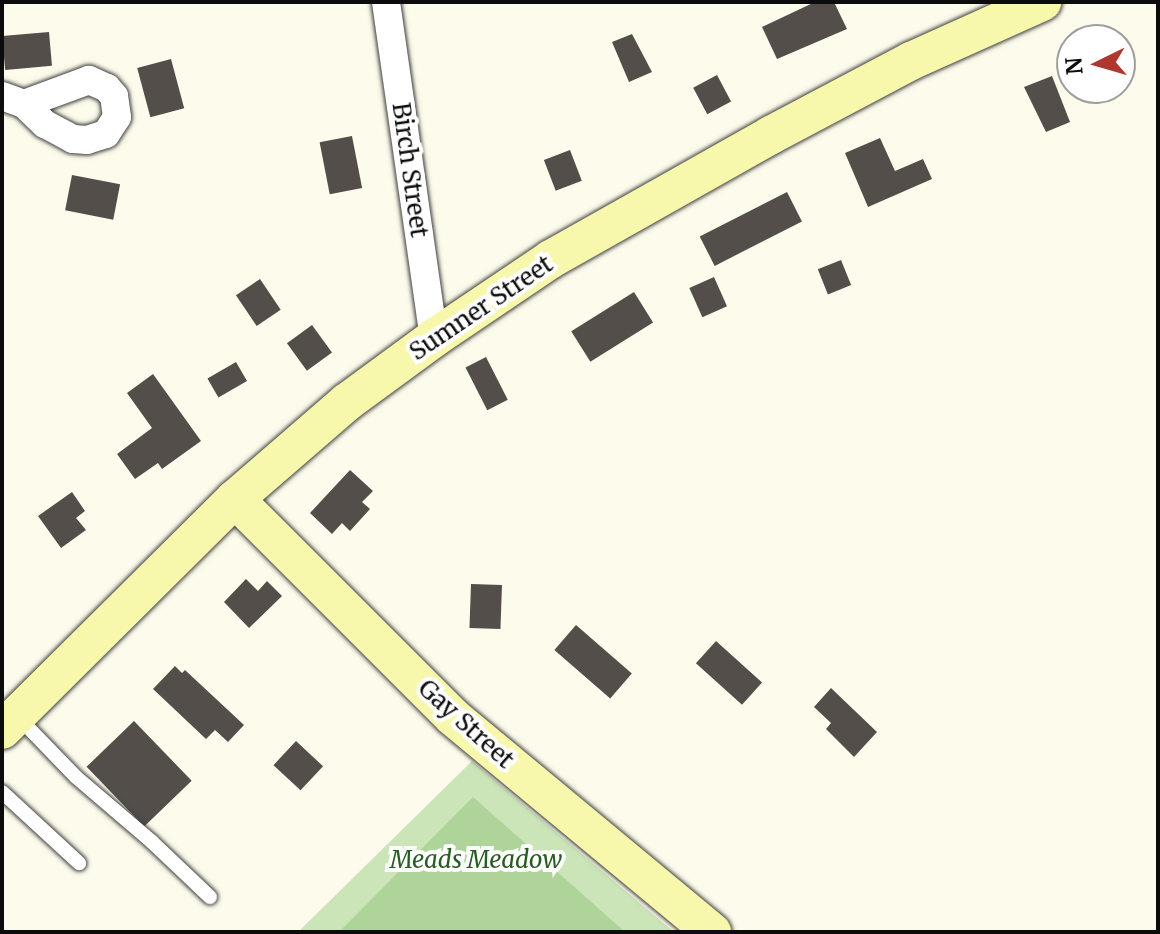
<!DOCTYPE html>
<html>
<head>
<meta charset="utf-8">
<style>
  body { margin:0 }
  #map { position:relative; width:1160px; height:934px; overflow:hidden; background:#fdfcec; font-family:Merriweather,serif }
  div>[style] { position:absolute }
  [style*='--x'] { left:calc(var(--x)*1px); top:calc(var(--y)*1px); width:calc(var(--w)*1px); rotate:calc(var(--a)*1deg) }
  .green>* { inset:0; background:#cbe5b9 }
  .forest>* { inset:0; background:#aed499 }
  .building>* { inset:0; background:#534e49; transform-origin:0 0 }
  .roads { filter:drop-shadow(0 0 2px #3f3f3f) drop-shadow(0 0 2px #3f3f3f) }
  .lane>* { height:14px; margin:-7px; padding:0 7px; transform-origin:7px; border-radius:7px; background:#fff }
  .street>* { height:28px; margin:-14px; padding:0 14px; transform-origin:14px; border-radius:14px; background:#fff }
  .secondary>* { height:38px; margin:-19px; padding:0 19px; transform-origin:19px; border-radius:19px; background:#f8f8ac }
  span { translate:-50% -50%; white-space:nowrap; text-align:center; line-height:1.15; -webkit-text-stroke:8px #fff; paint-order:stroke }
  .street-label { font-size:24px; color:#0c0c0c }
  .park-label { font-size:24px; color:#285d22; font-style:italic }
  .frame { position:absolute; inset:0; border:4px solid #0c0c0c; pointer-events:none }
  .north { position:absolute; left:1056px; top:24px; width:80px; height:80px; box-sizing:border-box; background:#fff; border:2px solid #9e9e9e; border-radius:50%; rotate:265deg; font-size:22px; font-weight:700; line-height:32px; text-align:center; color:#0c0c0c }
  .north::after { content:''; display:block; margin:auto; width:28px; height:36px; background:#b03730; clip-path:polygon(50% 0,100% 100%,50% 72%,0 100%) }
</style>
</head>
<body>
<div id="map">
  <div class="green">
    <div style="clip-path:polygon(472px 761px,674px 932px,298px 932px)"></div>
  </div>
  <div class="forest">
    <div style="clip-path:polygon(473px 797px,625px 932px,339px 932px)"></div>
  </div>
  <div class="building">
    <div style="clip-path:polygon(815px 2px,834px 2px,847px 29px,777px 59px,762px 27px)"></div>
    <div style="left:49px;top:32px;width:34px;height:47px;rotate:85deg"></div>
    <div style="clip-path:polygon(632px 34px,652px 72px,629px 82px,612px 42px)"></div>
    <div style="left:171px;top:59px;width:51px;height:35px;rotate:75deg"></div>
    <div style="left:717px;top:75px;width:30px;height:27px;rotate:62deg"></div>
    <div style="clip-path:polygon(1052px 76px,1070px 122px,1046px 132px,1024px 87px)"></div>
    <div style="left:352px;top:136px;width:53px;height:33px;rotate:79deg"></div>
    <div style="clip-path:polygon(880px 138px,895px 171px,923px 159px,932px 179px,868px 207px,845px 153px)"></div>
    <div style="left:570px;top:150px;width:33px;height:28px;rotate:69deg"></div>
    <div style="left:72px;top:175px;width:49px;height:36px;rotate:11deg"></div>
    <div style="left:787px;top:192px;width:33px;height:98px;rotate:63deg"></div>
    <div style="left:841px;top:260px;width:27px;height:25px;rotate:68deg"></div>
    <div style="left:714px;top:277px;width:32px;height:27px;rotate:66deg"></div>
    <div style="left:260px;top:279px;width:37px;height:29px;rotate:56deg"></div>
    <div style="left:634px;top:292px;width:36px;height:74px;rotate:58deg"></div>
    <div style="left:312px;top:325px;width:34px;height:31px;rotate:54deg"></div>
    <div style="left:486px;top:357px;width:48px;height:23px;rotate:63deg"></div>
    <div style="left:236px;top:362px;width:22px;height:33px;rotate:60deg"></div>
    <div style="clip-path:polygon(153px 374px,201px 441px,162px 469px,158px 463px,135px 479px,117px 454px,152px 428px,127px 393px)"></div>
    <div style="clip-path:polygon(350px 470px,373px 491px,362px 502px,370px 509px,350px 531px,342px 523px,332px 534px,310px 513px)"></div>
    <div style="clip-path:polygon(72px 492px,85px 511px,76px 518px,86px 530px,61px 548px,38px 516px)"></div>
    <div style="clip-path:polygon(246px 579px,258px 591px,267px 581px,282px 596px,249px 628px,224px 602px)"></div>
    <div style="left:471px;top:584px;width:31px;height:44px;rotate:2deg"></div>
    <div style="left:576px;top:625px;width:74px;height:33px;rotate:41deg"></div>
    <div style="left:716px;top:641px;width:62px;height:30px;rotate:42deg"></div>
    <div style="clip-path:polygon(175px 666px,182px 673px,185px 670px,244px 725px,228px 742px,215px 730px,206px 739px,153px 689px)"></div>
    <div style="clip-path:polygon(831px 688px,877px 732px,854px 757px,826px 729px,831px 723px,814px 707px)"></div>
    <div style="left:134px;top:721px;width:83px;height:66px;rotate:46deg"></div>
    <div style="left:296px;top:741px;width:37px;height:33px;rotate:43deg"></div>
  </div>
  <div class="roads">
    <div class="lane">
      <div style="--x:18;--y:717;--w:83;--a:46"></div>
      <div style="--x:76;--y:777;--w:100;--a:40.5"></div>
      <div style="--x:152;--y:842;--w:80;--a:43.5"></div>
      <div style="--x:2;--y:792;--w:105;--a:42.7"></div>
    </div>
    <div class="street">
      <div style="--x:386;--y:2;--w:339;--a:81.9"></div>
      <div style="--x:2;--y:96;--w:23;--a:20"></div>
      <div style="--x:24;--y:104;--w:29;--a:44"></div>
      <div style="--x:45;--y:124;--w:32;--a:28"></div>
      <div style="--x:73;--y:139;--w:14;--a:4"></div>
      <div style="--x:87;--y:140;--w:20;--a:-18"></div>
      <div style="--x:106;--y:134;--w:20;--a:-57"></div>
      <div style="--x:117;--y:117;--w:21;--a:-98"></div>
      <div style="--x:114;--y:96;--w:11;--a:-131"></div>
      <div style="--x:107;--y:88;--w:20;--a:-156"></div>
      <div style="--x:89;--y:80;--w:69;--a:159.7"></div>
    </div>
    <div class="secondary">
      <div style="--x:235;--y:499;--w:308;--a:45"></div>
      <div style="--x:453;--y:717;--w:337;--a:39.7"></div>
      <div style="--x:2;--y:730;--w:328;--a:-44.8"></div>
      <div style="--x:235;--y:499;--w:148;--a:-40.9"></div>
      <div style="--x:347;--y:402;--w:108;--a:-36.3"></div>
      <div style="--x:434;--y:338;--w:141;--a:-34"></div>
      <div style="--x:551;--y:259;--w:253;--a:-29.4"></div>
      <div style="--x:771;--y:135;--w:158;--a:-27.9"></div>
      <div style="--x:911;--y:61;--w:144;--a:-24.2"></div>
    </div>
  </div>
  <div class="street-label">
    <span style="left:410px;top:170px;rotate:82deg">Birch Street</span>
    <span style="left:481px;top:308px;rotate:-34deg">Sumner Street</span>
    <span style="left:466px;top:724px;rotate:42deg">Gay Street</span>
  </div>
  <div class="park-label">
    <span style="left:476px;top:860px">Meads Meadow</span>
  </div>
  <div class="frame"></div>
  <div class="north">N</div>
</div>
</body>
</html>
